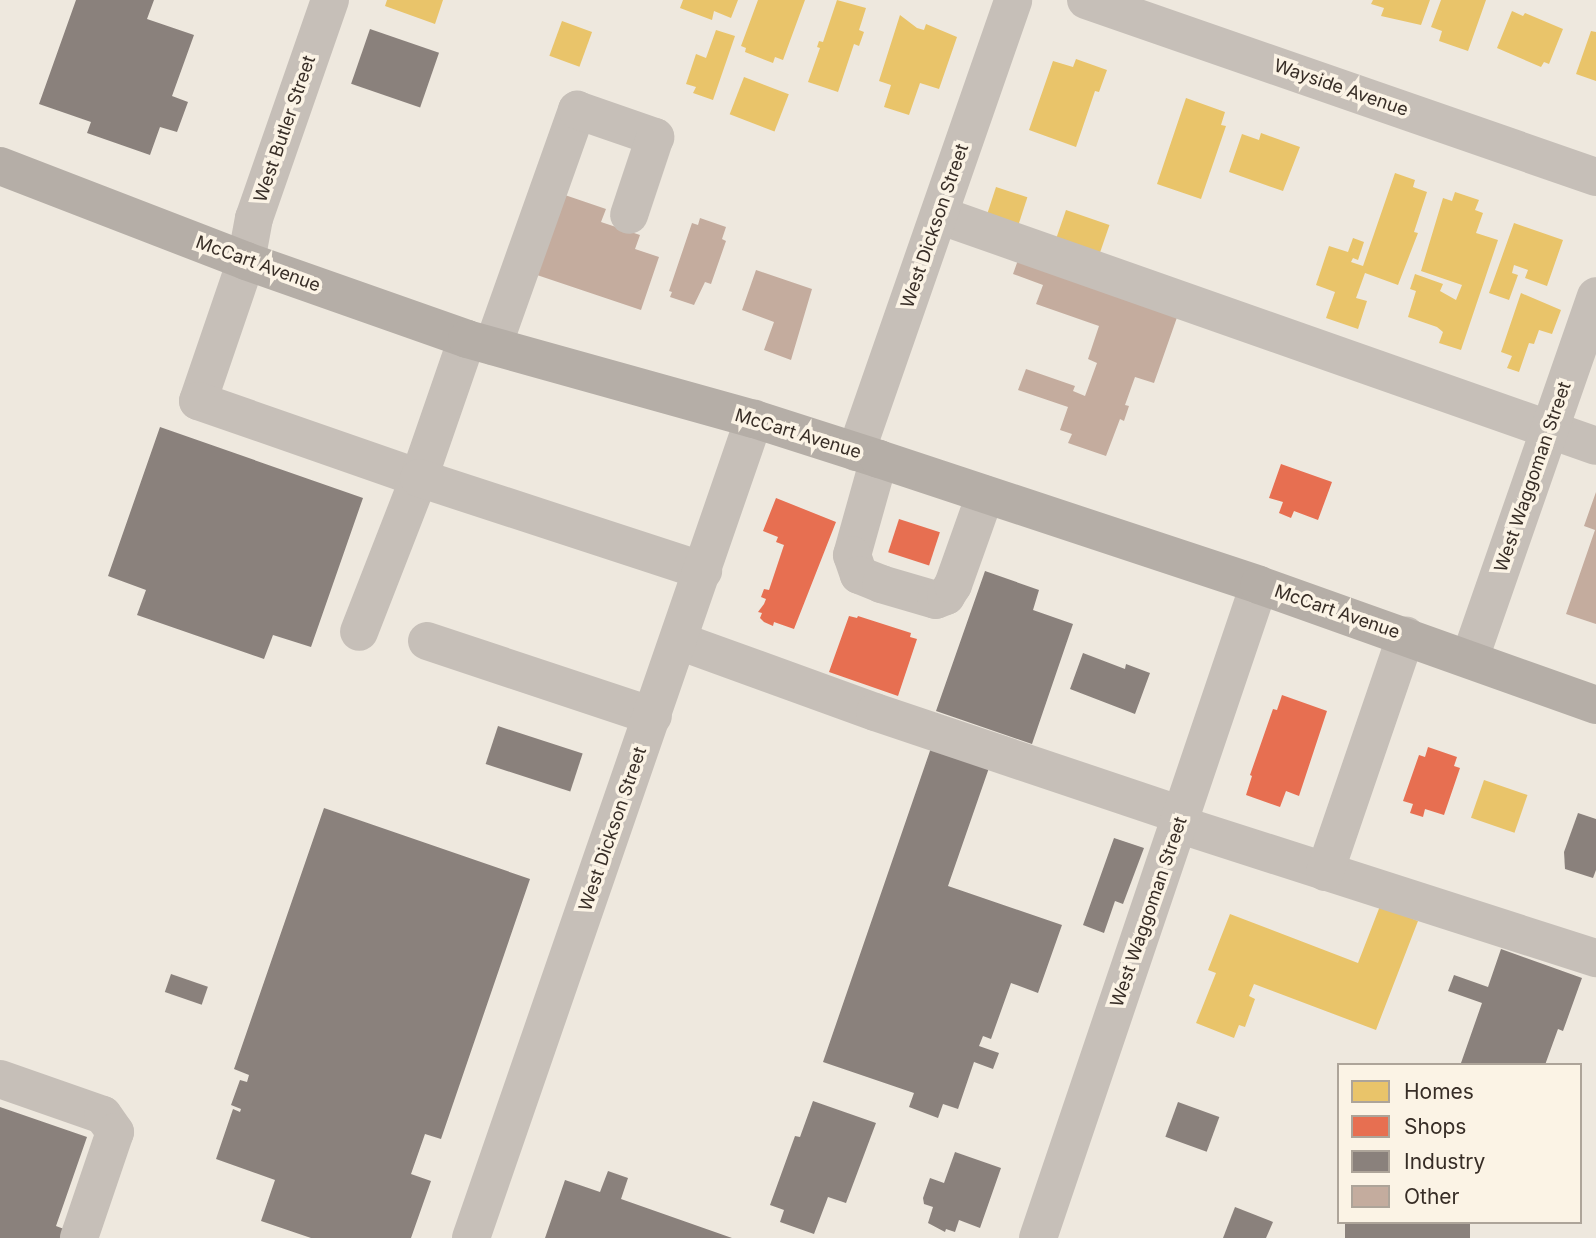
<!DOCTYPE html>
<html>
<head>
<meta charset="utf-8">
<style>
  body { margin:0 }
  #map { position:relative; width:1596px; height:1238px; overflow:hidden; background:#eee8de; font-family:Inter,sans-serif }
  div>[style] { position:absolute }
  [style*='--x'] { left:calc(var(--x)*1px); top:calc(var(--y)*1px); width:calc(var(--w)*1px); rotate:calc(var(--a)*1deg) }
  .homes>* { inset:0; background:#e9c46a; transform-origin:0 0 }
  .shops>* { inset:0; background:#e76f51; transform-origin:0 0 }
  .industry>* { inset:0; background:#8a817c; transform-origin:0 0 }
  .building>* { inset:0; background:#c4ac9e }
  .minor>* { height:38px; margin:-19px; padding:0 19px; transform-origin:19px; border-radius:19px; background:#c6bfb8 }
  .major>* { height:38px; margin:-19px; padding:0 19px; transform-origin:19px; border-radius:19px; background:#b5aea7 }
  span { translate:-50% -50%; white-space:nowrap; text-align:center; line-height:1.15; -webkit-text-stroke:7px #fbf3e5; paint-order:stroke }
  .street-label { font-size:18px; color:#372d26 }
  .legend { position:absolute; left:1337px; top:1063px; width:245px; height:161px; box-sizing:border-box; background:#fbf3e5; border:2px solid #ada499; margin:0; padding:9px 12px; list-style:none; font-size:21px; color:#372d26 }
  .legend li { display:flex; align-items:center; gap:14px; height:35px }
  .legend b { width:35px; border:2px solid #ada499 }
</style>
</head>
<body>
<div id="map">
  <div class="homes">
    <div style="clip-path:polygon(387px 0,443px 0,435px 24px,385px 6px)"></div>
    <div style="clip-path:polygon(683px 0,738px 0,731px 18px,714px 11px,712px 20px,680px 8px)"></div>
    <div style="clip-path:polygon(758px 0,805px 0,783px 60px,775px 57px,773px 63px,745px 52px,746px 48px,741px 46px)"></div>
    <div style="clip-path:polygon(837px 0,866px 8px,859px 30px,864px 32px,859px 46px,854px 44px,838px 92px,808px 82px,820px 48px,817px 47px,819px 41px,823px 42px)"></div>
    <div style="clip-path:polygon(1373px 0,1430px 0,1421px 25px,1381px 16px,1384px 8px,1371px 4px)"></div>
    <div style="clip-path:polygon(1441px 0,1486px 0,1468px 51px,1439px 41px,1442px 31px,1431px 27px)"></div>
    <div style="clip-path:polygon(1512px 11px,1523px 16px,1525px 13px,1563px 29px,1549px 64px,1544px 62px,1541px 67px,1497px 48px)"></div>
    <div style="clip-path:polygon(900px 15px,917px 28px,924px 30px,926px 24px,957px 37px,939px 89px,920px 83px,909px 115px,884px 107px,891px 85px,879px 81px)"></div>
    <div style="left:562px;top:21px;width:32px;height:37px;rotate:20deg"></div>
    <div style="clip-path:polygon(716px 30px,735px 36px,713px 100px,693px 93px,696px 87px,686px 84px,696px 54px,706px 58px)"></div>
    <div style="clip-path:polygon(1591px 31px,1596px 32px,1596px 81px,1576px 74px)"></div>
    <div style="clip-path:polygon(1076px 59px,1107px 70px,1099px 92px,1095px 91px,1076px 147px,1029px 130px,1053px 61px,1073px 67px)"></div>
    <div style="left:744px;top:77px;width:48px;height:40px;rotate:21deg"></div>
    <div style="clip-path:polygon(1186px 98px,1225px 112px,1221px 125px,1226px 126px,1201px 199px,1157px 184px)"></div>
    <div style="clip-path:polygon(1261px 133px,1300px 147px,1283px 191px,1229px 172px,1242px 134px,1259px 140px)"></div>
    <div style="clip-path:polygon(1395px 173px,1415px 180px,1413px 187px,1427px 192px,1414px 232px,1418px 233px,1398px 285px,1365px 273px,1356px 298px,1367px 301px,1358px 329px,1326px 318px,1335px 292px,1316px 285px,1329px 246px,1348px 252px,1353px 238px,1364px 242px,1358px 260px,1353px 258px,1351px 262px,1363px 266px)"></div>
    <div style="left:996px;top:187px;width:33px;height:30px;rotate:18deg"></div>
    <div style="clip-path:polygon(1455px 192px,1479px 200px,1475px 210px,1483px 213px,1476px 233px,1498px 240px,1461px 350px,1439px 343px,1443px 332px,1437px 327px,1408px 317px,1416px 291px,1410px 289px,1415px 274px,1443px 284px,1440px 291px,1456px 300px,1462px 285px,1421px 271px,1443px 198px,1452px 201px)"></div>
    <div style="left:1066px;top:210px;width:46px;height:32px;rotate:19deg"></div>
    <div style="clip-path:polygon(1514px 223px,1563px 240px,1547px 286px,1525px 278px,1528px 270px,1514px 265px,1512px 273px,1518px 275px,1509px 300px,1489px 293px)"></div>
    <div style="clip-path:polygon(1521px 293px,1561px 310px,1552px 334px,1539px 330px,1534px 344px,1529px 343px,1519px 372px,1507px 368px,1512px 356px,1501px 352px)"></div>
    <div style="left:1484px;top:780px;width:46px;height:40px;rotate:19deg"></div>
    <div style="clip-path:polygon(1380px 906px,1418px 921px,1376px 1030px,1254px 984px,1249px 996px,1255px 999px,1245px 1027px,1239px 1025px,1234px 1038px,1196px 1023px,1216px 973px,1208px 970px,1230px 914px,1358px 963px)"></div>
  </div>
  <div class="shops">
    <div style="clip-path:polygon(1281px 464px,1332px 482px,1318px 520px,1294px 511px,1291px 518px,1279px 513px,1283px 502px,1269px 498px)"></div>
    <div style="clip-path:polygon(776px 498px,836px 522px,794px 629px,774px 622px,773px 626px,764px 622px,760px 618px,762px 613px,758px 612px,764px 604px,766px 599px,761px 597px,764px 589px,769px 590px,784px 545px,776px 542px,778px 537px,763px 531px)"></div>
    <div style="left:899px;top:519px;width:43px;height:35px;rotate:18deg"></div>
    <div style="clip-path:polygon(849px 616px,857px 618px,858px 616px,911px 633px,910px 637px,917px 639px,898px 696px,829px 672px)"></div>
    <div style="clip-path:polygon(1282px 695px,1327px 711px,1299px 796px,1286px 791px,1280px 807px,1246px 795px,1252px 776px,1250px 775px,1273px 709px,1277px 710px)"></div>
    <div style="clip-path:polygon(1428px 747px,1457px 757px,1454px 766px,1460px 768px,1444px 815px,1425px 809px,1423px 817px,1410px 813px,1413px 804px,1403px 801px,1419px 755px,1425px 757px)"></div>
  </div>
  <div class="industry">
    <div style="clip-path:polygon(76px 0,154px 0,147px 19px,194px 35px,172px 96px,188px 102px,177px 132px,160px 127px,150px 155px,87px 133px,91px 122px,39px 104px)"></div>
    <div style="left:370px;top:29px;width:73px;height:58px;rotate:19deg"></div>
    <div style="clip-path:polygon(160px 427px,363px 498px,311px 647px,273px 635px,264px 659px,137px 615px,146px 590px,108px 576px)"></div>
    <div style="clip-path:polygon(985px 571px,1039px 590px,1033px 610px,1073px 624px,1032px 744px,936px 711px)"></div>
    <div style="clip-path:polygon(1083px 653px,1125px 669px,1126px 664px,1150px 673px,1135px 714px,1070px 689px)"></div>
    <div style="left:498px;top:726px;width:89px;height:40px;rotate:18deg"></div>
    <div style="clip-path:polygon(932px 745px,990px 765px,948px 886px,1062px 925px,1038px 993px,1011px 983px,991px 1039px,983px 1036px,979px 1046px,999px 1053px,993px 1069px,974px 1062px,958px 1109px,943px 1104px,938px 1118px,909px 1107px,914px 1093px,823px 1062px)"></div>
    <div style="clip-path:polygon(324px 808px,530px 879px,441px 1139px,425px 1134px,411px 1174px,431px 1181px,411px 1238px,311px 1238px,261px 1221px,275px 1180px,216px 1159px,233px 1109px,240px 1112px,241px 1109px,231px 1105px,240px 1080px,247px 1082px,249px 1075px,234px 1069px)"></div>
    <div style="clip-path:polygon(1578px 813px,1596px 819px,1596px 870px,1593px 878px,1565px 869px,1564px 852px)"></div>
    <div style="clip-path:polygon(1114px 838px,1144px 848px,1123px 904px,1115px 901px,1104px 933px,1083px 925px)"></div>
    <div style="clip-path:polygon(1501px 949px,1582px 978px,1563px 1031px,1558px 1029px,1545px 1065px,1461px 1063px,1482px 1003px,1448px 991px,1454px 975px,1488px 987px)"></div>
    <div style="left:171px;top:974px;width:39px;height:19px;rotate:19deg"></div>
    <div style="clip-path:polygon(813px 1101px,876px 1123px,846px 1203px,828px 1197px,814px 1234px,780px 1222px,784px 1210px,770px 1205px,795px 1136px,800px 1137px)"></div>
    <div style="left:1178px;top:1102px;width:44px;height:37px;rotate:20deg"></div>
    <div style="clip-path:polygon(0 1107px,87px 1137px,56px 1226px,72px 1232px,70px 1238px,0 1238px)"></div>
    <div style="clip-path:polygon(955px 1152px,1001px 1168px,980px 1228px,959px 1220px,955px 1232px,946px 1229px,945px 1232px,928px 1223px,933px 1207px,924px 1204px,923px 1198px,930px 1178px,944px 1183px)"></div>
    <div style="clip-path:polygon(608px 1171px,628px 1178px,621px 1199px,732px 1238px,545px 1238px,565px 1180px,600px 1192px)"></div>
    <div style="clip-path:polygon(1235px 1207px,1273px 1222px,1266px 1238px,1223px 1238px)"></div>
    <div style="left:1345px;top:1222px;width:125px;height:17px"></div>
  </div>
  <div class="building">
    <div style="clip-path:polygon(559px 193px,606px 209px,601px 222px,640px 235px,635px 249px,659px 257px,641px 310px,531px 273px)"></div>
    <div style="clip-path:polygon(700px 218px,726px 227px,722px 239px,726px 241px,711px 284px,705px 282px,694px 305px,670px 297px,672px 292px,669px 291px,692px 223px,698px 225px)"></div>
    <div style="clip-path:polygon(1022px 249px,1181px 306px,1154px 383px,1135px 377px,1125px 405px,1129px 406px,1124px 421px,1120px 419px,1106px 456px,1068px 443px,1072px 434px,1060px 430px,1068px 407px,1018px 390px,1026px 369px,1075px 386px,1073px 391px,1085px 396px,1097px 363px,1088px 359px,1099px 326px,1036px 304px,1043px 285px,1013px 274px)"></div>
    <div style="clip-path:polygon(756px 270px,812px 289px,791px 360px,764px 350px,774px 322px,742px 310px)"></div>
    <div style="clip-path:polygon(1596px 492px,1596px 624px,1566px 614px,1595px 530px,1584px 526px)"></div>
  </div>
  <div class="minor">
    <div style="--x:330;--y:0;--w:231;--a:109.2"></div>
    <div style="--x:254;--y:218;--w:44;--a:100.5"></div>
    <div style="--x:246;--y:261;--w:148;--a:108.9"></div>
    <div style="--x:198;--y:401;--w:234;--a:19.2"></div>
    <div style="--x:419;--y:478;--w:165;--a:111.3"></div>
    <div style="--x:1086;--y:0;--w:540;--a:19.14"></div>
    <div style="--x:939;--y:215;--w:696;--a:19.37"></div>
    <div style="--x:467;--y:339;--w:147;--a:109.1"></div>
    <div style="--x:419;--y:478;--w:299;--a:18.1"></div>
    <div style="--x:493;--y:346;--w:251;--a:-70.4"></div>
    <div style="--x:577;--y:110;--w:83;--a:19.1"></div>
    <div style="--x:655;--y:137;--w:82;--a:108.4"></div>
    <div style="--x:856;--y:452;--w:478;--a:-70.8"></div>
    <div style="--x:879;--y:459;--w:100;--a:105.7"></div>
    <div style="--x:852;--y:555;--w:21;--a:71"></div>
    <div style="--x:859;--y:575;--w:24;--a:22"></div>
    <div style="--x:881;--y:584;--w:57;--a:16.2"></div>
    <div style="--x:936;--y:600;--w:11;--a:-22"></div>
    <div style="--x:946;--y:596;--w:13;--a:-58"></div>
    <div style="--x:953;--y:585;--w:96;--a:-70.4"></div>
    <div style="--x:427;--y:641;--w:238;--a:18.4"></div>
    <div style="--x:679;--y:641;--w:208;--a:19.9"></div>
    <div style="--x:875;--y:712;--w:323;--a:18.6"></div>
    <div style="--x:1470;--y:658;--w:383;--a:-70.8"></div>
    <div style="--x:1178;--y:824;--w:439;--a:17.8"></div>
    <div style="--x:1325;--y:872;--w:250;--a:-71.1"></div>
    <div style="--x:0;--y:1079;--w:109;--a:19.3"></div>
    <div style="--x:103;--y:1115;--w:21;--a:55"></div>
    <div style="--x:115;--y:1132;--w:112;--a:108.8"></div>
    <div style="--x:471;--y:1238;--w:867;--a:-70.94"></div>
    <div style="--x:1038;--y:1238;--w:689;--a:-71.3"></div>
  </div>
  <div class="major">
    <div style="--x:0;--y:166;--w:264;--a:21.1"></div>
    <div style="--x:246;--y:261;--w:234;--a:19.4"></div>
    <div style="--x:467;--y:339;--w:298;--a:15.6"></div>
    <div style="--x:754;--y:419;--w:131;--a:17.7"></div>
    <div style="--x:879;--y:459;--w:400;--a:18.3"></div>
    <div style="--x:1259;--y:585;--w:358;--a:19.6"></div>
  </div>
  <div class="street-label">
    <span style="left:1341px;top:88px;rotate:19deg">Wayside Avenue</span>
    <span style="left:285px;top:129px;rotate:-71deg">West Butler Street</span>
    <span style="left:935px;top:226px;rotate:-71deg">West Dickson Street</span>
    <span style="left:258px;top:264px;rotate:20deg">McCart Avenue</span>
    <span style="left:798px;top:434px;rotate:17deg">McCart Avenue</span>
    <span style="left:1533px;top:477px;rotate:-71deg">West Waggoman Street</span>
    <span style="left:1337px;top:612px;rotate:19deg">McCart Avenue</span>
    <span style="left:613px;top:829px;rotate:-71deg">West Dickson Street</span>
    <span style="left:1149px;top:912px;rotate:-71deg">West Waggoman Street</span>
  </div>
  <ul class="legend">
  <li><b style="height:19px;background:#e9c46a"></b>Homes</li>
  <li><b style="height:19px;background:#e76f51"></b>Shops</li>
  <li><b style="height:19px;background:#8a817c"></b>Industry</li>
  <li><b style="height:19px;background:#c4ac9e"></b>Other</li>
  </ul>
</div>
</body>
</html>
